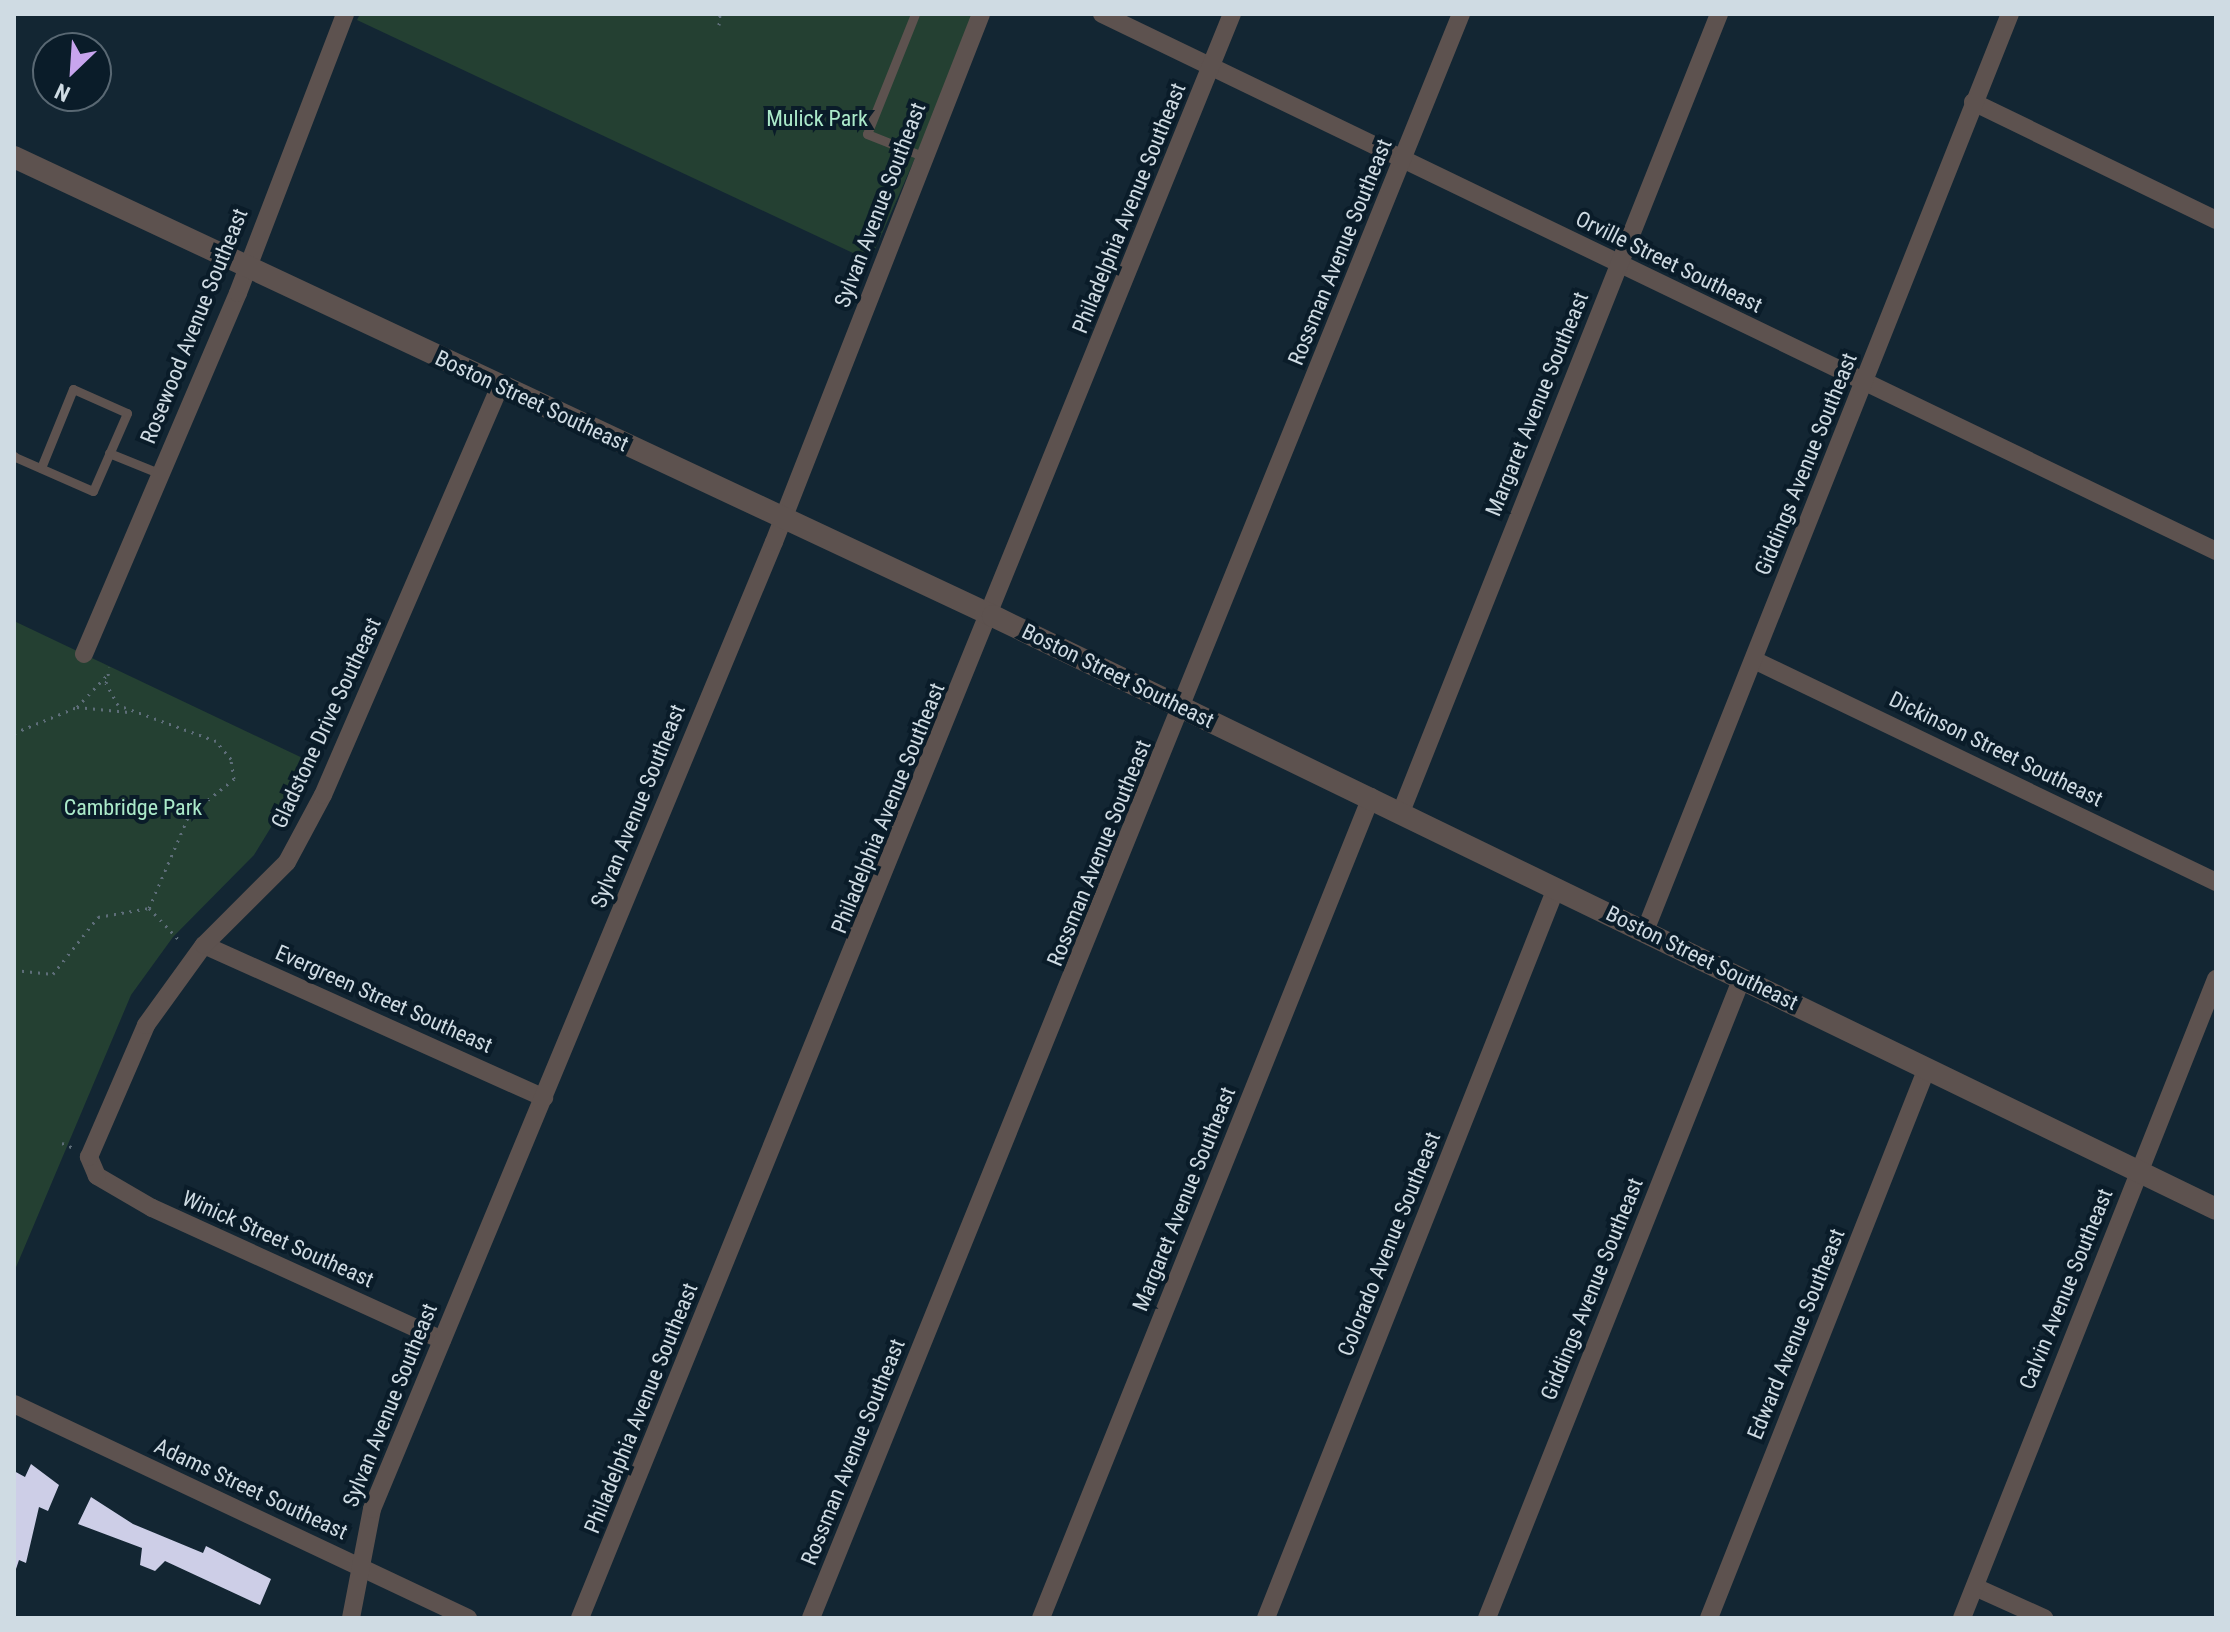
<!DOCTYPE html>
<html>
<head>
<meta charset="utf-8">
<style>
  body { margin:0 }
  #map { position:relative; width:2230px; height:1632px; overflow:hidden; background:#132633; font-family:"Roboto Condensed",sans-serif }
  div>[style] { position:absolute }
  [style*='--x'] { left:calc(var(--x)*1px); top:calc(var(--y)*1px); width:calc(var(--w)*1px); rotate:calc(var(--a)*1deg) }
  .green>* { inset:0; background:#244032 }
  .building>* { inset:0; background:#cdcee7 }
  .path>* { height:3px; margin-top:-1.5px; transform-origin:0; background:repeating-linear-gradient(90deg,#5e6e79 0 2px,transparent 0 8px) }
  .service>* { height:9px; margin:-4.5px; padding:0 4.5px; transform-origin:4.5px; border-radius:4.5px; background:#5d524f }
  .minor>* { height:18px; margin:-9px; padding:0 9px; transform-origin:9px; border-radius:9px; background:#5d524f }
  .tertiary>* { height:22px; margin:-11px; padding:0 11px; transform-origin:11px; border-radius:11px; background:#5d524f }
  span { translate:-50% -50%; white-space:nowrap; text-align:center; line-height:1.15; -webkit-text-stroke:8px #0a1c29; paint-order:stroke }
  .park-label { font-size:22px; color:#abeaca }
  .street-label { font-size:22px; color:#cfdbe3 }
  .frame { position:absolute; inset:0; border:16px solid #cfdbe3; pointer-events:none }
  .north { position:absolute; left:32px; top:32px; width:80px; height:80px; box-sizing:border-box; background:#0a1c29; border:2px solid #596873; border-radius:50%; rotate:205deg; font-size:22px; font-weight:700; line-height:32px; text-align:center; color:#cfdbe3 }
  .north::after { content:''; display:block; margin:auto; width:28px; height:36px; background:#c8a5ee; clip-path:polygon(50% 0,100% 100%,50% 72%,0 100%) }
</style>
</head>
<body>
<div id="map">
  <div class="green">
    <div style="clip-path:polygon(360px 14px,978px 14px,870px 261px,357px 20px)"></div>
    <div style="clip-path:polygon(14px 621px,311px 762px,254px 855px,173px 937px,131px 995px,14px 1272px)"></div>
  </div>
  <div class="building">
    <div style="clip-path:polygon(31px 1464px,59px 1485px,48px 1511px,39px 1507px,26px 1563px,19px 1560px,16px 1569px,14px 1471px,25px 1477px)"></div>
    <div style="clip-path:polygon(91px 1497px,133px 1524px,203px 1553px,206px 1546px,271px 1579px,260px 1605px,165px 1561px,155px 1571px,140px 1565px,142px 1548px,78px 1524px)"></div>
  </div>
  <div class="path">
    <div style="--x:719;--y:25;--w:11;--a:-85"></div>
    <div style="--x:77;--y:707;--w:44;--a:-46.8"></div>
    <div style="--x:14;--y:733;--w:68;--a:-22.4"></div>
    <div style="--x:77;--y:707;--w:52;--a:5.5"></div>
    <div style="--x:149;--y:908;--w:47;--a:46.7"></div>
    <div style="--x:14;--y:970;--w:39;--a:6"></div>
    <div style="--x:53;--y:974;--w:73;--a:-51.7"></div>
    <div style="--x:98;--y:917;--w:52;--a:-10"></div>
    <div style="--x:149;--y:908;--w:101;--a:-66.7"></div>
    <div style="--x:189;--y:815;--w:58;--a:-38.7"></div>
    <div style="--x:234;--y:779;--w:20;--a:-99"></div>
    <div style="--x:231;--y:759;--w:23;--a:-130"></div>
    <div style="--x:216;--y:741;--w:104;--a:-159.8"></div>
    <div style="--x:118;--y:705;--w:25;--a:-119"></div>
    <div style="--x:106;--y:683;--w:16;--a:-76"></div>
    <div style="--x:62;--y:1143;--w:13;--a:23"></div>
  </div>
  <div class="service">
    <div style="--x:915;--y:14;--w:129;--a:111.8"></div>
    <div style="--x:867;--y:134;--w:62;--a:21.6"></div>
    <div style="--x:109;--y:453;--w:56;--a:22"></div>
    <div style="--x:14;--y:456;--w:1;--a:45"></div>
    <div style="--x:15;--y:457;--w:85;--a:23.6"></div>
    <div style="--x:93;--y:491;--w:85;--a:-66.4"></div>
    <div style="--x:127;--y:413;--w:59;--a:-156"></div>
    <div style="--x:73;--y:389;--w:85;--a:112.1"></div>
  </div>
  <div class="minor">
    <div style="--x:1102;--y:14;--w:1237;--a:25.74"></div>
    <div style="--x:1973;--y:102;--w:270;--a:25.9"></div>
    <div style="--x:84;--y:654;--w:392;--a:-66.9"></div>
    <div style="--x:238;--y:293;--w:299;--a:-69"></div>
    <div style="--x:1754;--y:660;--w:513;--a:25.67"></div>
    <div style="--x:1401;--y:812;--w:859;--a:-68.27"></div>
    <div style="--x:1645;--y:931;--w:987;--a:-68.3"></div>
    <div style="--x:204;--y:945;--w:373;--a:24.2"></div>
    <div style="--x:442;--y:1340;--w:319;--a:-155.5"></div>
    <div style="--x:152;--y:1208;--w:64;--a:-149.8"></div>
    <div style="--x:97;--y:1176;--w:21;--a:-113"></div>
    <div style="--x:89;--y:1157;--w:144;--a:-66.6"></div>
    <div style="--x:146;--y:1025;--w:99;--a:-54.1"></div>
    <div style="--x:204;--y:945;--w:117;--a:-45"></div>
    <div style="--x:287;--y:862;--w:76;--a:-61.8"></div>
    <div style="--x:323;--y:795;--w:446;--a:-66.6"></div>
    <div style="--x:14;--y:1404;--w:502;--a:25.24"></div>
    <div style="--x:1975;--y:1587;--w:76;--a:24.2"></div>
    <div style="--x:351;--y:1618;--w:111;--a:-79.1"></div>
    <div style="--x:372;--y:1509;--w:1047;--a:-67.43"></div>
    <div style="--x:774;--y:542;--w:567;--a:-68.59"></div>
    <div style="--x:580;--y:1618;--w:1731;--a:-67.88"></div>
    <div style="--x:811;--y:1618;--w:1731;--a:-67.94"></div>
    <div style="--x:1041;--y:1618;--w:885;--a:-68.1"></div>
    <div style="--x:1266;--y:1618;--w:785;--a:-68.33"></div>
    <div style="--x:1487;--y:1618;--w:689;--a:-68.28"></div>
    <div style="--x:1709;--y:1618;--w:592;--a:-68.38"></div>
    <div style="--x:1962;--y:1618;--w:688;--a:-68.32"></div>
  </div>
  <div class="tertiary">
    <div style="--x:14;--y:157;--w:1081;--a:25.12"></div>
    <div style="--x:993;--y:616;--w:1359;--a:25.87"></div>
  </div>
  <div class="park-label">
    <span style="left:817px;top:119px">Mulick Park</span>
    <span style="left:133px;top:808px">Cambridge Park</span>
  </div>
  <div class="street-label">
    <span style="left:880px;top:205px;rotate:-69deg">Sylvan Avenue Southeast</span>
    <span style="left:1129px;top:208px;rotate:-68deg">Philadelphia Avenue Southeast</span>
    <span style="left:1340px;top:252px;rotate:-68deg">Rossman Avenue Southeast</span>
    <span style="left:1669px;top:262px;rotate:26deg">Orville Street Southeast</span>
    <span style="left:194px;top:326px;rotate:-68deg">Rosewood Avenue Southeast</span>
    <span style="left:532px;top:401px;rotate:25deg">Boston Street Southeast</span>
    <span style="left:1537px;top:404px;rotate:-68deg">Margaret Avenue Southeast</span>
    <span style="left:1806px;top:464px;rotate:-68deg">Giddings Avenue Southeast</span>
    <span style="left:1118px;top:676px;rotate:26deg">Boston Street Southeast</span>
    <span style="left:326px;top:723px;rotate:-65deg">Gladstone Drive Southeast</span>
    <span style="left:1996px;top:749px;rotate:26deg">Dickinson Street Southeast</span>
    <span style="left:638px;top:806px;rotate:-68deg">Sylvan Avenue Southeast</span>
    <span style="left:888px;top:808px;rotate:-68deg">Philadelphia Avenue Southeast</span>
    <span style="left:1099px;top:853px;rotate:-68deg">Rossman Avenue Southeast</span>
    <span style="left:1702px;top:958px;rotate:26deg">Boston Street Southeast</span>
    <span style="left:384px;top:999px;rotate:24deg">Evergreen Street Southeast</span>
    <span style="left:1184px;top:1199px;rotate:-68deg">Margaret Avenue Southeast</span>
    <span style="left:278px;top:1239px;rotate:24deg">Winick Street Southeast</span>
    <span style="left:1389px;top:1244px;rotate:-68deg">Colorado Avenue Southeast</span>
    <span style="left:1592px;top:1289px;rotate:-68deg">Giddings Avenue Southeast</span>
    <span style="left:2066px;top:1289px;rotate:-68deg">Calvin Avenue Southeast</span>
    <span style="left:1796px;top:1334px;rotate:-68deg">Edward Avenue Southeast</span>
    <span style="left:390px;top:1405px;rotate:-68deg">Sylvan Avenue Southeast</span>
    <span style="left:641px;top:1408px;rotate:-68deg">Philadelphia Avenue Southeast</span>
    <span style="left:853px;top:1452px;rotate:-68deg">Rossman Avenue Southeast</span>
    <span style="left:251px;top:1489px;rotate:25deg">Adams Street Southeast</span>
  </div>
  <div class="frame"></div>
  <div class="north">N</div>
</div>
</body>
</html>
